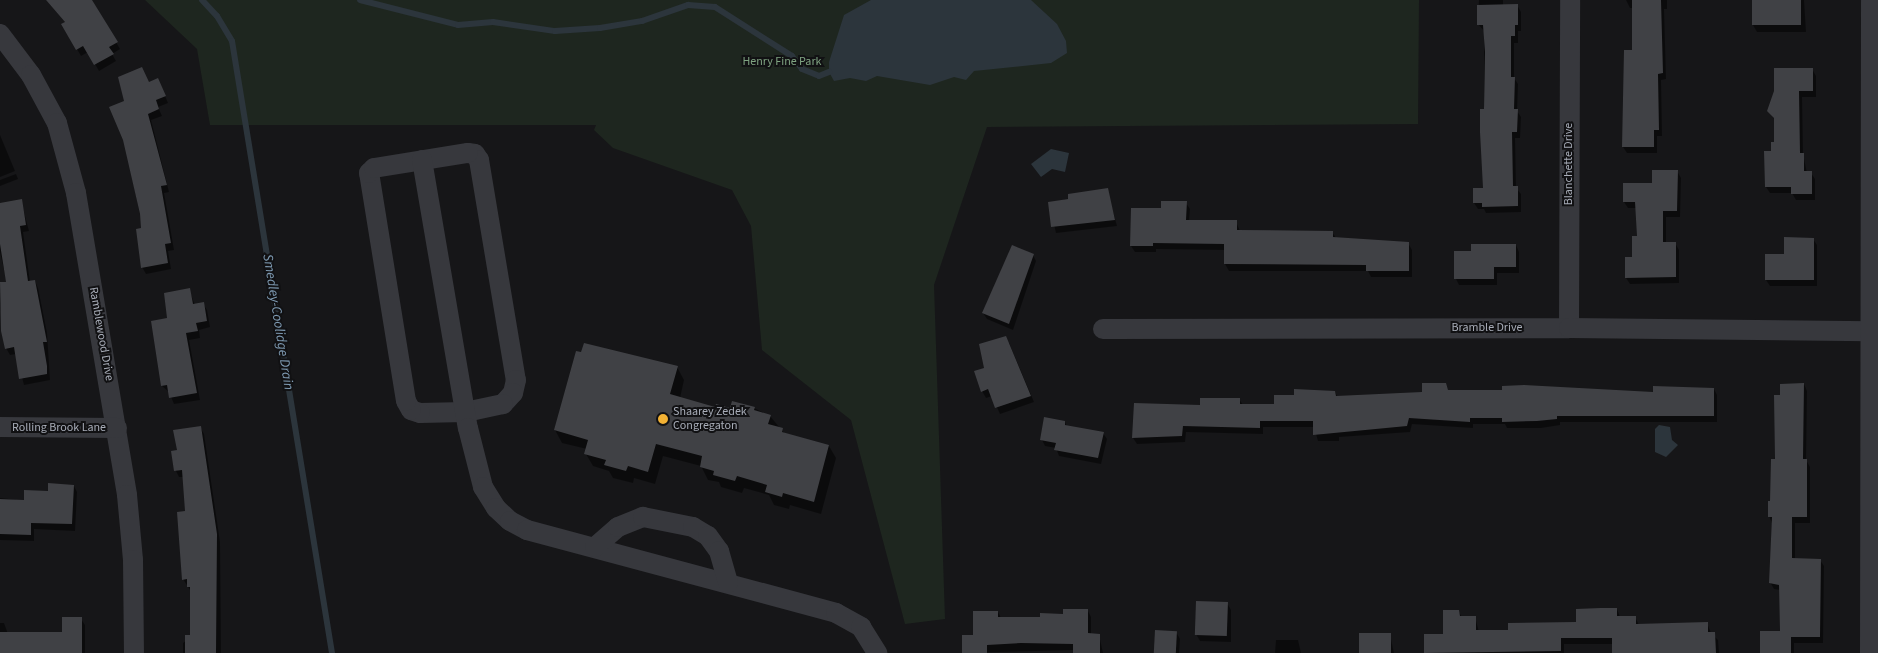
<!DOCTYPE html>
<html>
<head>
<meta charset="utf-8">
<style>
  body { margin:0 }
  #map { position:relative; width:1878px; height:653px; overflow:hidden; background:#161618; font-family:"Source Sans 3",sans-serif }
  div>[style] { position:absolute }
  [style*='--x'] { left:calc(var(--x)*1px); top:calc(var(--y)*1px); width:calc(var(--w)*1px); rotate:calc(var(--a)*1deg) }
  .green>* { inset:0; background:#1e261f }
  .water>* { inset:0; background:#2c353c }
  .shadow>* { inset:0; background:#0007 }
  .stream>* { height:6px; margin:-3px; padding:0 3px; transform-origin:3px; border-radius:3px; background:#2c353c }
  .building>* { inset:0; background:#404145; transform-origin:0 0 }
  .minor>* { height:20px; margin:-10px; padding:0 10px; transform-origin:10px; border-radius:10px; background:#37383d }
  .dots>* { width:14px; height:14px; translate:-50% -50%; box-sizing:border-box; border:2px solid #111113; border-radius:50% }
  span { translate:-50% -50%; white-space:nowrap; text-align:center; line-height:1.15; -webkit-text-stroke:4px #111113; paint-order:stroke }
  .park-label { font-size:12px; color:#7fa381 }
  .street-label { font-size:12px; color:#a8adb8 }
  .poi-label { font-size:12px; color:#a8adb8 }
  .left { translate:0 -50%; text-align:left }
  .water-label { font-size:14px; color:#7f9bb3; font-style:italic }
</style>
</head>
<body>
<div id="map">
  <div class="green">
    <div style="clip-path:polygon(145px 0,1419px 0,1418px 124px,987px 127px,934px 285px,945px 619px,905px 624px,851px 420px,762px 350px,751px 226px,732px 190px,613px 148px,594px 130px,596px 125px,210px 125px,197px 49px)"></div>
  </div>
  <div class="water">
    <div style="clip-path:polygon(871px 0,1031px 0,1057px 24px,1066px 41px,1067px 53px,1051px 63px,974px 71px,966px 80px,954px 77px,930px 85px,877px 76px,866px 81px,850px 78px,834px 81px,829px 72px,829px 62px,844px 15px)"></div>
    <div style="clip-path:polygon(1051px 149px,1069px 153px,1065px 172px,1052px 169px,1041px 177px,1031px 164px)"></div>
    <div style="clip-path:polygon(1659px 425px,1670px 427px,1672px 440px,1678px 445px,1666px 457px,1655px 452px,1655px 429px)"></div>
  </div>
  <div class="shadow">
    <div style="clip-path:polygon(46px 0,91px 0,120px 49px,112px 54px,116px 61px,99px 71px,88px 52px,81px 56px,63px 25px,66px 23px)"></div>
    <div style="clip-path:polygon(1479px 0,1503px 0,1503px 5px,1517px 5px,1521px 12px,1521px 31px,1518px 31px,1518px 43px,1514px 43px,1514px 78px,1518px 84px,1517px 111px,1521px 117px,1520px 138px,1515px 138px,1516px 188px,1521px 194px,1521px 212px,1486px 213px,1484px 209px,1478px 209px,1474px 203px,1484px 189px,1484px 31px,1478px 24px)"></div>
    <div style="clip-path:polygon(1626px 0,1667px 0,1667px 9px,1664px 9px,1666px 79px,1661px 80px,1662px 136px,1657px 136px,1657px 153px,1627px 153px,1623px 147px,1633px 52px,1633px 8px,1630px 8px)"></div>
    <div style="clip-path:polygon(1804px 0,1806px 32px,1757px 32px,1753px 25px,1753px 1px)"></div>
    <div style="clip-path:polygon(1812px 69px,1816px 76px,1816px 97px,1802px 97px,1803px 154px,1807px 173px,1811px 173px,1815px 179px,1815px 200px,1796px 200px,1792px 193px,1770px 193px,1766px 187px,1775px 143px,1775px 120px,1769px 111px)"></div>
    <div style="clip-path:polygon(149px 84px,161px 86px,168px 103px,158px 107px,162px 116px,151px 120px,169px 192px,164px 193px,174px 250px,168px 251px,171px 269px,146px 274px,142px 267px,143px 229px,124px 139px,125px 101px)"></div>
    <div style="clip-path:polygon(0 135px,15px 171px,0 177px)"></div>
    <div style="clip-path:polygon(1677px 171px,1681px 178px,1680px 217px,1666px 217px,1666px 243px,1675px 243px,1679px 250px,1679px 283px,1630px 284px,1626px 278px,1639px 237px,1637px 208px,1628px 208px,1624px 202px)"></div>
    <div style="clip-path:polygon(16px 174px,18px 179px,0 186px,0 180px)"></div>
    <div style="clip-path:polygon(1107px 190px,1117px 226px,1056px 233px,1049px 203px)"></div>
    <div style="clip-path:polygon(21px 201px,29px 231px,23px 232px,30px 282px,35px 281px,38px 288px,47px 333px,50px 380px,24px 385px,16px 354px,10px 355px,6px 348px,0 304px,0 284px,7px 283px,0 252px,0 205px)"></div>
    <div style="clip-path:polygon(1186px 203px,1190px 209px,1189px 221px,1236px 222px,1240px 231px,1332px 232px,1336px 238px,1408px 243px,1412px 250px,1412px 277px,1371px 277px,1368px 271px,1229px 271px,1225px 264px,1225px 250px,1156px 249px,1156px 252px,1135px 252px,1131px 246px,1162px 210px)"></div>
    <div style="clip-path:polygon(1813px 239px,1817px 245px,1817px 286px,1770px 286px,1766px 280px,1786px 255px)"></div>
    <div style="clip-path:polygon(1516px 245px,1519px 252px,1519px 273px,1497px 273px,1497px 285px,1459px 285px,1456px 279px,1472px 252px)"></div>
    <div style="clip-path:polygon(1033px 255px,1036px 261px,1013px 330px,987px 319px,983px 313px)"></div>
    <div style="clip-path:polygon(189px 290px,195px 305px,203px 304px,207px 310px,210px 327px,199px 330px,200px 338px,189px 340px,200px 400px,174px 404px,169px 392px,162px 386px,152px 322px,168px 319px)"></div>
    <div style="clip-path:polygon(1009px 343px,1034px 402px,1000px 414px,992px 396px,986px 398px,982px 391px,985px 369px)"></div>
    <div style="clip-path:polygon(677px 367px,684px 380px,680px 398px,716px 408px,754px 408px,770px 416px,785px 434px,829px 446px,836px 458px,821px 514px,790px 505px,789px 509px,774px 505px,769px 495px,744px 488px,742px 493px,721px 487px,719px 482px,708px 480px,701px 466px,663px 456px,655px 484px,634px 478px,633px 483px,613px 478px,609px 471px,593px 466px,586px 454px,587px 449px,562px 443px,555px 430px)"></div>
    <div style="clip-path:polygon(1445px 384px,1449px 392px,1654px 394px,1714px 389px,1717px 395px,1717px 422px,1560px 422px,1560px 425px,1541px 428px,1507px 428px,1505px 424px,1473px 424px,1473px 428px,1412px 424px,1410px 432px,1339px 437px,1339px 441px,1318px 441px,1314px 427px,1263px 427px,1263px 434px,1186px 432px,1185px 442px,1137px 444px,1133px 438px,1201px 406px,1239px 399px,1243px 405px,1275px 405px,1335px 392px,1338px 398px,1424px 393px)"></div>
    <div style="clip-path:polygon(1804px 384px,1807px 391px,1806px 460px,1810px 467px,1810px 523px,1795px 523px,1795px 560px,1820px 560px,1824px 566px,1823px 643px,1794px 643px,1794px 653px,1762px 653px,1781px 632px,1780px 590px,1774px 589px,1770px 582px,1772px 523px,1769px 516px,1781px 397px)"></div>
    <div style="clip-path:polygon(1065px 422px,1067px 427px,1103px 433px,1107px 439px,1101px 464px,1059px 456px,1056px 448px,1045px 446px,1042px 440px)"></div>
    <div style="clip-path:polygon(200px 427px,204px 434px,220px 542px,221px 653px,183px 653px,183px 643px,192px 636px,192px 593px,183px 579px,187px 512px,183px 477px,179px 477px,176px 471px,173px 452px,178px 451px)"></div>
    <div style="clip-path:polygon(74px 486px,77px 492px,75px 531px,34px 529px,34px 541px,0 540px,0 498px,25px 501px)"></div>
    <div style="clip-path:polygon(1227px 603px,1231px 610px,1231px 642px,1200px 641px,1196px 634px)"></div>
    <div style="clip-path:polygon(1617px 609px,1620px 617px,1635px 617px,1639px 625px,1707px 623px,1711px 633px,1718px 640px,1719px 653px,1614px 653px,1614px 644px,1564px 644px,1564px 653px,1426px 653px,1425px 635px,1445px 635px,1458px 611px,1462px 617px,1475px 617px,1479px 632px,1509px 632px,1577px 624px)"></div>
    <div style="clip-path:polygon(1088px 611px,1091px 617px,1091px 635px,1099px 635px,1103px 653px,1074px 653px,1074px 650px,963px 653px,998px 612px,1001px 618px,1041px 618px)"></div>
    <div style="clip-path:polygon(81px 619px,85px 625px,85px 653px,0 653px,0 623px,4px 623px,8px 634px,63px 633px)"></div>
    <div style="clip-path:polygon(1176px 632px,1180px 639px,1179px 653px,1155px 653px)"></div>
    <div style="clip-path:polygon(1390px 635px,1394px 653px,1361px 653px)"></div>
    <div style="clip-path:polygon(1276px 640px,1298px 640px,1301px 653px,1275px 653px)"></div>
  </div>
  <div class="stream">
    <div style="--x:202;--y:0;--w:22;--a:47"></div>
    <div style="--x:217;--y:16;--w:29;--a:59"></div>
    <div style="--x:232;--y:41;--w:620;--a:80.72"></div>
    <div style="--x:360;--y:0;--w:101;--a:14.3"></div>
    <div style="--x:458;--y:25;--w:35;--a:-5"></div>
    <div style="--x:493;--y:22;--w:63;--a:8.3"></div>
    <div style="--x:555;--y:31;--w:45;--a:-3.8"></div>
    <div style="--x:600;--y:28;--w:43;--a:-9.5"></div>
    <div style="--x:642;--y:21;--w:49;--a:-19.2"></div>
    <div style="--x:688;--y:5;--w:27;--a:4"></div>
    <div style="--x:715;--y:7;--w:91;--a:32.5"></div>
    <div style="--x:792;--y:56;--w:16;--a:52"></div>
    <div style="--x:802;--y:69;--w:18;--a:22"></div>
    <div style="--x:819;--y:76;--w:11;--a:-22"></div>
  </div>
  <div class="building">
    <div style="clip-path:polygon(46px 0,92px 0,118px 42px,109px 47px,114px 54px,94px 65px,83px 46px,76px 50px,61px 24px,65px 22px)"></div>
    <div style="clip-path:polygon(1632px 0,1661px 0,1663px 73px,1658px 74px,1659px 130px,1654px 130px,1654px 147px,1622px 147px,1624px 50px,1632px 50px)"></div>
    <div style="left:1752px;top:0;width:49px;height:25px"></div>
    <div style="clip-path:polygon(1518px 4px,1518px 25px,1515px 25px,1515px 36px,1511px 36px,1511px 77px,1515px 77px,1514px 109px,1518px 109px,1517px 132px,1512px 132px,1513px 186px,1518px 186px,1518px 206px,1482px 207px,1482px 203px,1473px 203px,1473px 188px,1483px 188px,1480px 132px,1480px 109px,1484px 109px,1485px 52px,1483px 25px,1477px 25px,1477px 5px)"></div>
    <div style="clip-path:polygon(142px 67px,149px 82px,158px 78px,166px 96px,156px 100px,159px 109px,148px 114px,167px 185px,161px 186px,171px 243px,165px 244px,168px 263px,141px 268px,136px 229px,141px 228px,140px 214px,123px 140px,109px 107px,124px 101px,118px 77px)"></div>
    <div style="clip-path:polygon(1774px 68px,1813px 68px,1813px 91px,1799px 91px,1800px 153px,1804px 153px,1804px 171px,1812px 171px,1812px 194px,1791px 194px,1791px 187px,1765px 187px,1764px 151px,1771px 151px,1771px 142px,1774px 142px,1774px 118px,1767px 111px,1774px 91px)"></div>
    <div style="clip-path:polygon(1652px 170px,1678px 170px,1677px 211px,1663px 211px,1663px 242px,1676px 242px,1676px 277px,1625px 278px,1625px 257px,1632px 257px,1632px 236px,1637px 236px,1635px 202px,1623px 202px,1623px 183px,1652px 183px)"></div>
    <div style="clip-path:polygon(1108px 188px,1115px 220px,1051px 227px,1048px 202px,1068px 199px,1068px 194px)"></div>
    <div style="clip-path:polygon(22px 199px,26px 225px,20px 226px,28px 281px,35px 280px,47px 342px,43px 342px,47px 366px,47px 374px,19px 379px,14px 347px,5px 349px,1px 331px,0 282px,6px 282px,0 244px,0 203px)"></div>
    <div style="clip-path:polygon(1161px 201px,1187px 201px,1186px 220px,1237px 220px,1237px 230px,1333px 231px,1333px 237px,1409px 242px,1409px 271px,1366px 271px,1366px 265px,1224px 264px,1224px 244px,1153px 243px,1153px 246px,1130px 246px,1131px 208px,1161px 208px)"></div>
    <div style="clip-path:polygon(1784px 237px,1814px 238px,1814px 280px,1765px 280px,1765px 254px,1784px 254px)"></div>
    <div style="clip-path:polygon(1471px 244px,1516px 244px,1516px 267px,1494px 267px,1494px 279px,1454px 279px,1454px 251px,1471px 251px)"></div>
    <div style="clip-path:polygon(1012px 245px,1034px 254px,1009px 324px,982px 313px)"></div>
    <div style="clip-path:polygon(190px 288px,193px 304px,204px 302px,207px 321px,196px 323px,198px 331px,186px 333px,197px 393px,169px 398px,167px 385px,161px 386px,151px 321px,167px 318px,164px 293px)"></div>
    <div style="clip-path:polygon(1006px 336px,1031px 396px,995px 408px,988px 389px,981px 392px,974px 371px,984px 368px,979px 344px)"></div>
    <div style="clip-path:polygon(584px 343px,678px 366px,670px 394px,715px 407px,716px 404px,730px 408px,732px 401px,755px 407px,754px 410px,771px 415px,768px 424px,783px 428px,782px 432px,829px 445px,814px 502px,783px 493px,782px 497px,765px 492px,767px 485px,737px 476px,735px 481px,713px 475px,714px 471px,700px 467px,702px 456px,656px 444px,648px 472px,628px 466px,626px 471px,604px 465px,606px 460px,584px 454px,588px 440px,554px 430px,576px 351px,581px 352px)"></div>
    <div style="clip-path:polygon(1422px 383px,1446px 383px,1448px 390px,1502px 390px,1502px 386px,1524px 385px,1653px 392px,1653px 386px,1714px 388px,1714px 416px,1557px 416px,1557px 419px,1537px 421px,1502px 422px,1502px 418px,1470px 418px,1470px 422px,1409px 418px,1407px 426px,1313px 435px,1313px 421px,1260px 421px,1260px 428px,1183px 426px,1182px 436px,1132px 438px,1134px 403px,1200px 405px,1200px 398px,1240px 398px,1240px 404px,1274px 404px,1274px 395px,1294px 395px,1294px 389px,1335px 391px,1336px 396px,1422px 392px)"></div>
    <div style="clip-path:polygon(1804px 383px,1803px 459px,1807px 459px,1807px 517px,1792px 517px,1792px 558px,1821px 559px,1820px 637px,1791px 637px,1791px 653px,1760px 653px,1760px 631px,1780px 631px,1779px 585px,1769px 583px,1772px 517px,1768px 517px,1768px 501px,1770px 501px,1771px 459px,1775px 459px,1774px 395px,1780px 395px,1780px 384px)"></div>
    <div style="clip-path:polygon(1044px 417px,1065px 421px,1065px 425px,1104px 432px,1098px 458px,1054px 450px,1056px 443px,1040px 440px)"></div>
    <div style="clip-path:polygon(201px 426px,217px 534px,216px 653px,185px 653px,185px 635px,190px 635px,190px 587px,187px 587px,187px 579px,182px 580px,177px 512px,185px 511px,182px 470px,174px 471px,171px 451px,177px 450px,173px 430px)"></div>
    <div style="clip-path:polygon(48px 483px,74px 485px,72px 524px,31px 523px,31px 535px,0 534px,0 499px,24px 500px,24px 490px,48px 491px)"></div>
    <div style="left:1196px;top:601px;width:32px;height:34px;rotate:2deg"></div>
    <div style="clip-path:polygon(1601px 608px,1617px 608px,1617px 616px,1636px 616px,1636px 624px,1708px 622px,1708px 632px,1715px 632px,1716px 653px,1612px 653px,1612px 638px,1561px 638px,1561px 651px,1424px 653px,1424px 634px,1443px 634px,1443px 610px,1459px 610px,1460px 616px,1476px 616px,1476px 630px,1508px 630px,1508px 623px,1576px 622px,1576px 609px)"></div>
    <div style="clip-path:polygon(1063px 609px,1088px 609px,1088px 633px,1100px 634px,1100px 653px,1073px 653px,1073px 644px,1021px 643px,987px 645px,987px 653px,962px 653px,962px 635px,973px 635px,973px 611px,998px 611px,998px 617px,1040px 617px,1040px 613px,1063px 614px)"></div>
    <div style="clip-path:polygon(62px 617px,82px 617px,82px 653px,0 653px,0 632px,62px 632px)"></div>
    <div style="left:1155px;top:630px;width:22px;height:23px;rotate:3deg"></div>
    <div style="left:1359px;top:633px;width:32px;height:20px"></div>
  </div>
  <div class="minor">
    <div style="--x:0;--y:34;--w:51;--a:52.9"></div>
    <div style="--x:31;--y:75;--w:55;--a:61.6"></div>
    <div style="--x:57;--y:123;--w:73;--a:74.8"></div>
    <div style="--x:76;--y:193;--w:306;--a:80.4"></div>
    <div style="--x:127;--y:495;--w:65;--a:84.7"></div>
    <div style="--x:133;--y:560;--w:93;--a:89.4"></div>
    <div style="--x:468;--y:153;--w:7;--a:8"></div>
    <div style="--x:475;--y:154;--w:7;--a:56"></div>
    <div style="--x:479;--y:160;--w:223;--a:80.5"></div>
    <div style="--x:516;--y:380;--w:13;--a:103"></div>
    <div style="--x:513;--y:393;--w:15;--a:132"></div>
    <div style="--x:503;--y:404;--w:39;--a:168"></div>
    <div style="--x:465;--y:412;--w:45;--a:178.7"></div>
    <div style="--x:420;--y:413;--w:9;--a:-162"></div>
    <div style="--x:411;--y:410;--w:10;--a:-119"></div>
    <div style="--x:406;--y:401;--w:231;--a:-99.2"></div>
    <div style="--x:369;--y:173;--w:7;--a:-45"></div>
    <div style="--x:374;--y:168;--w:95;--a:-9.1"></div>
    <div style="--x:422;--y:160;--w:272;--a:80.3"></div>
    <div style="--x:468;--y:428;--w:61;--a:75.7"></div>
    <div style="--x:483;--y:487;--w:25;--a:58"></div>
    <div style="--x:496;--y:508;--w:19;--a:43"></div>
    <div style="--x:510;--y:521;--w:19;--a:28"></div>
    <div style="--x:527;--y:530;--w:320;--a:15"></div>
    <div style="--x:836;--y:613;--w:29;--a:29"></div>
    <div style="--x:861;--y:627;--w:31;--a:58"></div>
    <div style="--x:1569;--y:328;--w:328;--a:-89.8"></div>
    <div style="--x:1103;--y:329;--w:466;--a:-0.1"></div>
    <div style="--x:1569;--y:328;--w:302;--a:0.6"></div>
    <div style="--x:0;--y:427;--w:117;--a:0.5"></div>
    <div style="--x:595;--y:547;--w:30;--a:-41"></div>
    <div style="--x:618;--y:527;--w:27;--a:-22"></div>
    <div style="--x:643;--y:517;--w:51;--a:11.3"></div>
    <div style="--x:693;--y:527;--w:17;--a:31"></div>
    <div style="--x:708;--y:536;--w:19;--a:54"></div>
    <div style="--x:719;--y:551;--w:33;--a:74"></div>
    <div style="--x:1870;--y:653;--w:653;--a:-89.91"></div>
  </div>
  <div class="dots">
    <div style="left:663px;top:419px;background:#f2b134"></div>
  </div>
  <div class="park-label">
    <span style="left:782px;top:62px">Henry Fine Park</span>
  </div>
  <div class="street-label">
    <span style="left:1569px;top:164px;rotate:-90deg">Blanchette Drive</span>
    <span style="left:1487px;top:328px">Bramble Drive</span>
    <span style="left:101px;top:334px;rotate:80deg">Ramblewood Drive</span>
    <span style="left:59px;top:428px">Rolling Brook Lane</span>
  </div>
  <div class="poi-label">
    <span class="left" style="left:673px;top:419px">Shaarey Zedek<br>Congregaton</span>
  </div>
  <div class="water-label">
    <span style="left:278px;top:322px;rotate:81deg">Smedley-Coolidge Drain</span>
  </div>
</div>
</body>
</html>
